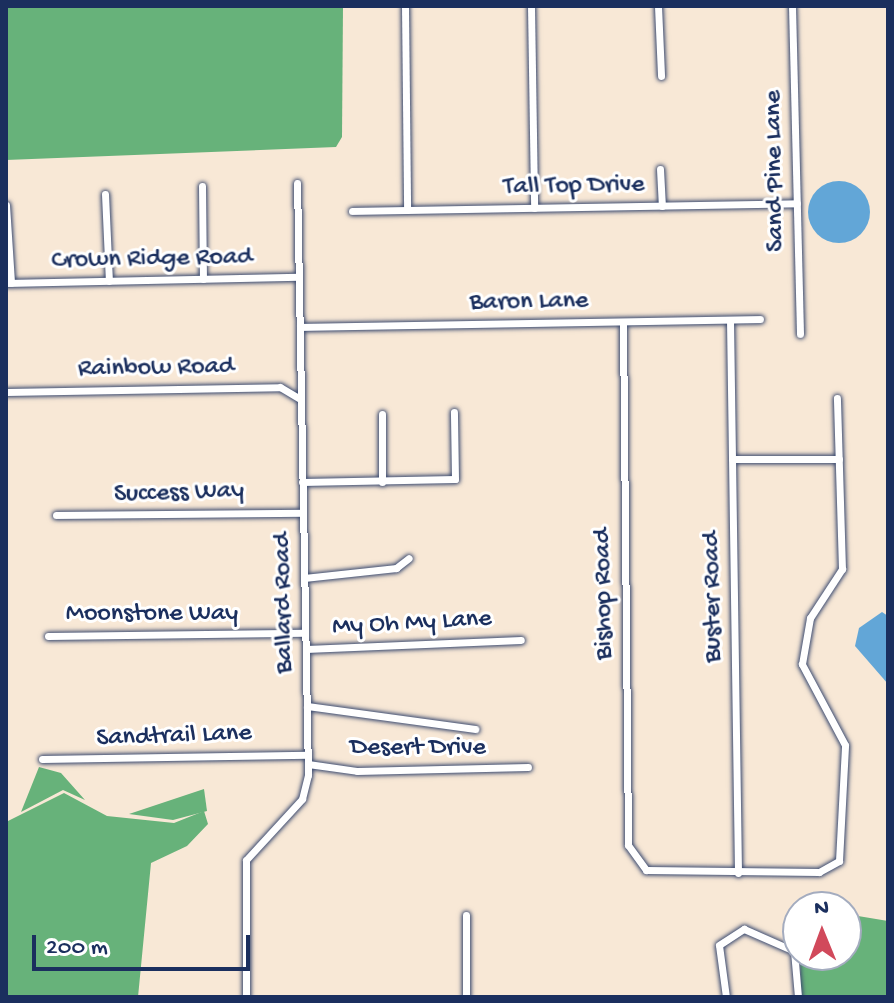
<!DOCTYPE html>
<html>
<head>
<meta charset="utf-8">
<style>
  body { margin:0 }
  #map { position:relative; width:894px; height:1003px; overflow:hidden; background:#f8e8d6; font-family:"Gochi Hand",sans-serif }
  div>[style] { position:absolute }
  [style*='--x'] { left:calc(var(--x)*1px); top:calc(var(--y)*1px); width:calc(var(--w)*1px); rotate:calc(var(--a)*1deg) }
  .forest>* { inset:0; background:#67b27a }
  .water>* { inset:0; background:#62a6d7 }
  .round { border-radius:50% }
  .roads { filter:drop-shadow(0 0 2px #3c4b70) drop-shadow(0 0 2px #3c4b70) }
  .street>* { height:7px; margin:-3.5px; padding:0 3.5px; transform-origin:3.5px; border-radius:3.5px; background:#fff }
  span { translate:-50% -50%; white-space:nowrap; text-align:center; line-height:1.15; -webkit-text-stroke:6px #fff; paint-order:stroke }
  .street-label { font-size:26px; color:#1b2f5e }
  .frame { position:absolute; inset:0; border:8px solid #1b2f5e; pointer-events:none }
  .north { position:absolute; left:782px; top:891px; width:80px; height:80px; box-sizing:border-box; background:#fff; border:2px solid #a4acbf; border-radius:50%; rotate:359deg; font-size:22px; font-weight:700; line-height:32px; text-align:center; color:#1b2f5e }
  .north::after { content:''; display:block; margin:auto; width:28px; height:36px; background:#d1495b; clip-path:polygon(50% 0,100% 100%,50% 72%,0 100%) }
  .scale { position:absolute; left:32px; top:935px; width:218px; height:36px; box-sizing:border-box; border:4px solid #1b2f5e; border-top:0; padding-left:10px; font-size:24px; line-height:28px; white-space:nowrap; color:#1b2f5e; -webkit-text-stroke:6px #fff; paint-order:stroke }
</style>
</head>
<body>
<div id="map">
  <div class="forest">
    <div style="clip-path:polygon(6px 6px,343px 6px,342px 137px,336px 147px,6px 160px)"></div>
    <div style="clip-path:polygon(39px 767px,61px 773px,85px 800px,63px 790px,21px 812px)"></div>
    <div style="clip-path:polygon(204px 789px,207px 811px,173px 820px,129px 814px)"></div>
    <div style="clip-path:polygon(64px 793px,107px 816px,174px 823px,204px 811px,208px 824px,187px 846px,151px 863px,138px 997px,6px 997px,6px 822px)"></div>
    <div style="clip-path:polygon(846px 914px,888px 921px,888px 997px,801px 997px,800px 955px,846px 955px)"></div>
  </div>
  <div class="water">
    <div class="round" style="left:808px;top:181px;width:62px;height:62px"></div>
    <div style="clip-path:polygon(882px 612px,888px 616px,888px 684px,855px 646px,859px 628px)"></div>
  </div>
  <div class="roads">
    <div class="street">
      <div style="--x:405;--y:6;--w:204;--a:89.4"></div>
      <div style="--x:531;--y:6;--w:202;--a:89.1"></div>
      <div style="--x:658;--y:6;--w:70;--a:87.5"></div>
      <div style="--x:792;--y:6;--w:328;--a:88.6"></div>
      <div style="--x:660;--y:169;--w:37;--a:87"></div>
      <div style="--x:202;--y:186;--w:93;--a:89.4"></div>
      <div style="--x:105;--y:194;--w:87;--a:87.4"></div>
      <div style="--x:6;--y:205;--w:78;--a:86.3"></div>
      <div style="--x:352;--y:211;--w:445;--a:-1"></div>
      <div style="--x:6;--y:283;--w:293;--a:-1.2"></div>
      <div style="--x:730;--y:320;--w:553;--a:89.17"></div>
      <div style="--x:623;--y:322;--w:523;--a:89.45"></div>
      <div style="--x:628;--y:845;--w:31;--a:54"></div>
      <div style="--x:646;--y:870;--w:173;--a:0.7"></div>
      <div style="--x:819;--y:872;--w:23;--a:-29"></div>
      <div style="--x:839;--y:861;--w:116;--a:-87"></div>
      <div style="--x:845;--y:745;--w:92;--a:-118"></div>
      <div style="--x:802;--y:664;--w:47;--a:-80.1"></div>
      <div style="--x:810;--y:618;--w:59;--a:-56.9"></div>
      <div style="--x:842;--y:569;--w:171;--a:-91.7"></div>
      <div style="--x:300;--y:327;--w:460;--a:-1"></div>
      <div style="--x:6;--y:392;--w:274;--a:-1"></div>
      <div style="--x:280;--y:387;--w:23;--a:31"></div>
      <div style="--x:382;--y:414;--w:68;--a:90"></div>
      <div style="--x:732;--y:459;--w:107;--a:0"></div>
      <div style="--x:302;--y:482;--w:153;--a:-1.1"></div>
      <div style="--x:455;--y:479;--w:67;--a:-90.9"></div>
      <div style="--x:56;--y:515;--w:247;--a:-0.5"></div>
      <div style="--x:304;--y:578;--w:93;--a:-6.2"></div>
      <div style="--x:396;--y:568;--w:16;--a:-38"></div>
      <div style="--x:48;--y:636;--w:257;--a:-0.7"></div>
      <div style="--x:306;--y:649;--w:215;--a:-2.4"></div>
      <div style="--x:307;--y:706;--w:170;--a:7.8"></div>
      <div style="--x:42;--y:759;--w:266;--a:-0.9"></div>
      <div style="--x:308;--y:764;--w:49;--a:8.1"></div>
      <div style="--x:357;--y:771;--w:171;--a:-1.3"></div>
      <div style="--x:466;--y:915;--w:82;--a:90"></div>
      <div style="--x:246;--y:997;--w:137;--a:-90"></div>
      <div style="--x:246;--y:860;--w:83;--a:-47.4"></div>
      <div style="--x:302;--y:799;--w:25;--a:-76"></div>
      <div style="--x:308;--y:775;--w:592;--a:-91.06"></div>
      <div style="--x:726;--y:997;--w:52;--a:-97.7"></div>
      <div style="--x:719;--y:945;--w:30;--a:-33"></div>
      <div style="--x:744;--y:929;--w:55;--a:23.7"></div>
      <div style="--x:794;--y:951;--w:46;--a:85"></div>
    </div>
  </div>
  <div class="street-label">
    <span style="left:776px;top:171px;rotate:-91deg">Sand Pine Lane</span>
    <span style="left:574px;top:187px;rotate:-1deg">Tall Top Drive</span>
    <span style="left:152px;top:260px;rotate:-1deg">Crown Ridge Road</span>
    <span style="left:529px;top:303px;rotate:-1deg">Baron Lane</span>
    <span style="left:156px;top:369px;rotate:-1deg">Rainbow Road</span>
    <span style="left:179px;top:494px;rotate:-2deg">Success Way</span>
    <span style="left:605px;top:594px;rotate:-91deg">Bishop Road</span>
    <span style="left:714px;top:597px;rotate:-91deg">Buster Road</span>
    <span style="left:285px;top:603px;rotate:-91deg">Ballard Road</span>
    <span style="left:152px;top:615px">Moonstone Way</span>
    <span style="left:412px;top:624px;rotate:-3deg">My Oh My Lane</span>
    <span style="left:174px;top:737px;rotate:-2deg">Sandtrail Lane</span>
    <span style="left:418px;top:749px">Desert Drive</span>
  </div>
  <div class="frame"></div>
  <div class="north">N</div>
  <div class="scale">200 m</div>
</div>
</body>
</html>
